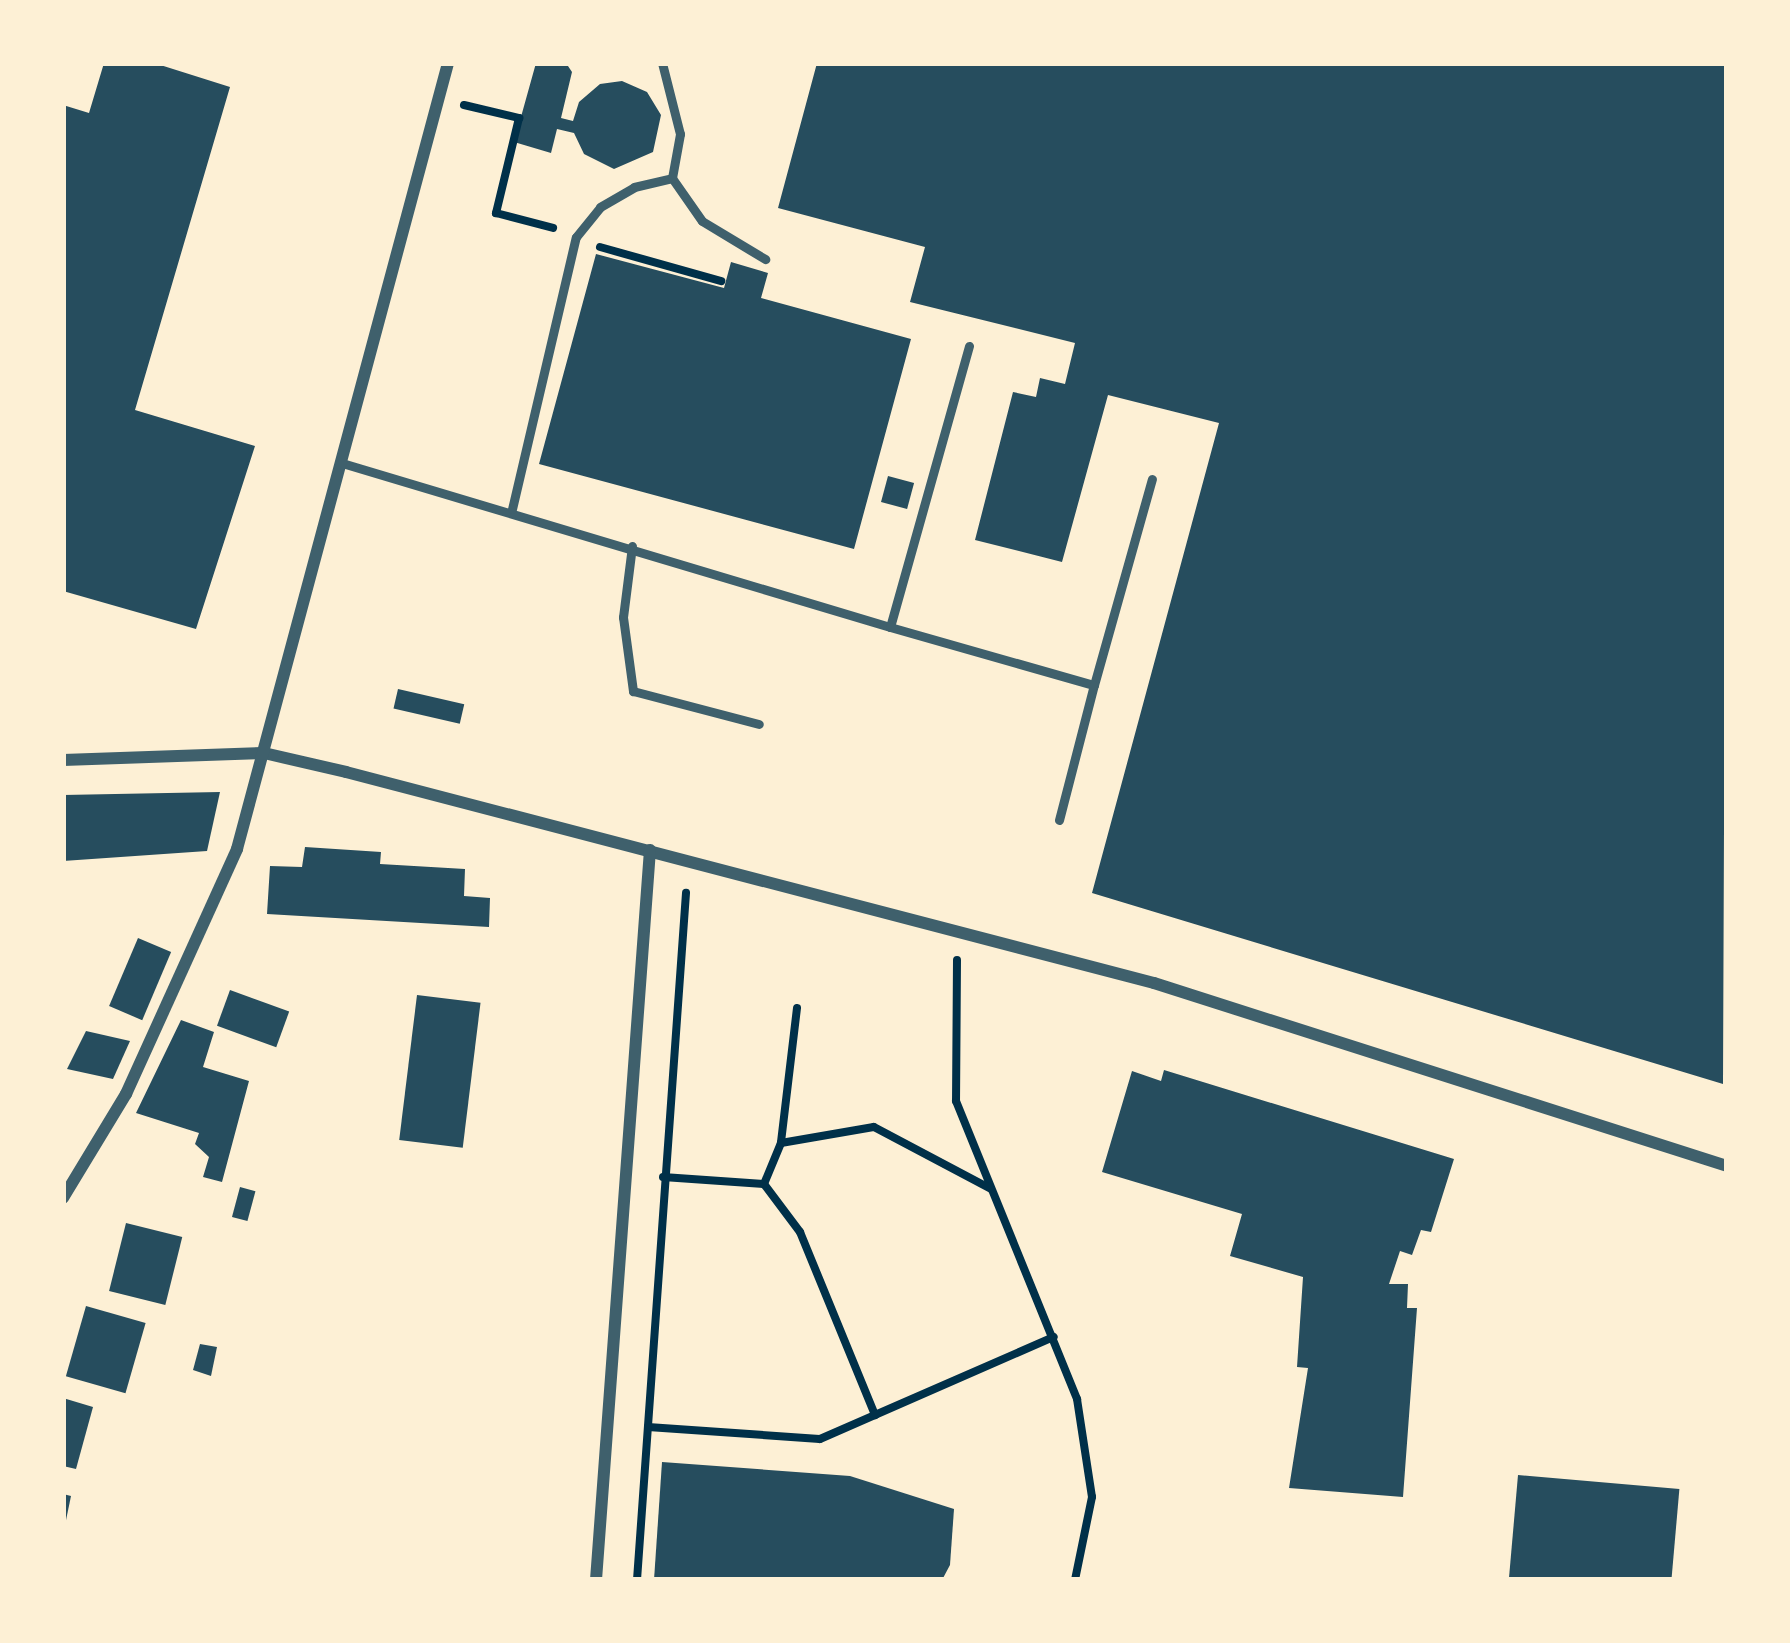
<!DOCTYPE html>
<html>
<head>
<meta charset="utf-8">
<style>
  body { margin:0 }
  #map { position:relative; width:1790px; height:1643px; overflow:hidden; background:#fdf0d5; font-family:Montserrat,sans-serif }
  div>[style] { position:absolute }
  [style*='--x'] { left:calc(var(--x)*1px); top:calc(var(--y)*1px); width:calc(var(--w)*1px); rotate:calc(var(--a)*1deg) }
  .building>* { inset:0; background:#264d5e; transform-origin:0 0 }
  .path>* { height:8px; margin:-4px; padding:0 4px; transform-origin:4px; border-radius:4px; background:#003049 }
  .service>* { height:9px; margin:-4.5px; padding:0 4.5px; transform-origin:4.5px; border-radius:4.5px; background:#3f606c }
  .minor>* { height:12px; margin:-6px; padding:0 6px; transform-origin:6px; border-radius:6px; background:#3f606c }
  span { translate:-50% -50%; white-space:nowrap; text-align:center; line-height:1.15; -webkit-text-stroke:12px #fdf0d5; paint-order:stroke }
  .frame { position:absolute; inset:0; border:66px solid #fdf0d5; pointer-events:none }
</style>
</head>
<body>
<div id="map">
  <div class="building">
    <div style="clip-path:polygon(104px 63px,154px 63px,230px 87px,135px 410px,255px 446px,196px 629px,63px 591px,63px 105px,89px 113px)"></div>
    <div style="clip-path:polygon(536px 63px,566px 63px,572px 72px,561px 118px,573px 121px,579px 102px,600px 84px,622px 81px,647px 92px,661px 115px,653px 152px,614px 169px,584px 154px,574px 133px,557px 129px,551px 153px,514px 142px)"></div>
    <div style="clip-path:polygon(817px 63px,1727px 63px,1723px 1084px,1092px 893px,1219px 423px,1108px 395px,1062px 562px,975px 540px,1013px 392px,1036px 397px,1040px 378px,1065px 384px,1075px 343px,910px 302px,925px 247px,778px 208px)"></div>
    <div style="clip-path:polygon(596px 254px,724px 288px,731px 262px,768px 273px,761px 298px,911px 339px,854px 549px,539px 464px)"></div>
    <div style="left:888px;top:476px;width:27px;height:27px;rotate:15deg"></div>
    <div style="left:398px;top:689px;width:68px;height:20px;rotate:13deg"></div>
    <div style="clip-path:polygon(220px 792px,207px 851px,63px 861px,63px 795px)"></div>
    <div style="clip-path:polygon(305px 847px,381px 852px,380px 864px,465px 869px,464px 896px,490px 898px,489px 927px,267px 914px,270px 866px,302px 867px)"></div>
    <div style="left:138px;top:938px;width:36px;height:74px;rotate:23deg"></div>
    <div style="left:230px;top:990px;width:63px;height:38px;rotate:20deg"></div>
    <div style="left:417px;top:995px;width:64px;height:146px;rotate:7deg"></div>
    <div style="clip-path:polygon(181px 1020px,214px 1032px,203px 1067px,249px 1081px,222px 1182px,203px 1177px,209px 1157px,195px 1144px,199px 1133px,136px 1113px)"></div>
    <div style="clip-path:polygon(86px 1031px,130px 1041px,113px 1079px,67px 1069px)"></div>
    <div style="clip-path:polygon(1164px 1070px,1454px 1159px,1431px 1232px,1421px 1230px,1412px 1255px,1400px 1251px,1389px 1284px,1408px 1284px,1407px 1308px,1417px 1308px,1403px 1497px,1289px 1488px,1308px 1368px,1297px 1367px,1303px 1277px,1230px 1256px,1242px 1214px,1102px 1172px,1132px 1071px,1161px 1081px)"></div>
    <div style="left:240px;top:1187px;width:16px;height:31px;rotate:15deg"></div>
    <div style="left:126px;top:1223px;width:58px;height:70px;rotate:14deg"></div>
    <div style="left:86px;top:1306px;width:62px;height:73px;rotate:16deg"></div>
    <div style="clip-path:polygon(200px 1344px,217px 1347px,211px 1376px,193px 1370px)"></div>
    <div style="clip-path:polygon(63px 1398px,93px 1407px,76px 1469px,63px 1466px)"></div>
    <div style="clip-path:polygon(662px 1462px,850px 1476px,954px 1509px,950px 1565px,942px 1580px,654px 1580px)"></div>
    <div style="left:1518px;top:1475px;width:162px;height:105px;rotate:5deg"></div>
    <div style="clip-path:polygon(63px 1494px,71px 1496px,65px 1525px,63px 1525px)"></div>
  </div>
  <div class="path">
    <div style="--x:464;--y:105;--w:57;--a:13.3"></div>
    <div style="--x:519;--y:118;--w:98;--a:103.6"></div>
    <div style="--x:496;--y:213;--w:59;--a:14.7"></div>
    <div style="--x:600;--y:247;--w:126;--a:15.7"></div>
    <div style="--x:957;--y:960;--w:141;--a:90.4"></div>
    <div style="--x:956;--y:1101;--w:322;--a:67.9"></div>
    <div style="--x:1077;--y:1399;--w:99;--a:81.3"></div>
    <div style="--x:1092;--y:1497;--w:85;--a:101.6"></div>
    <div style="--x:797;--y:1008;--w:136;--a:96.8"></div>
    <div style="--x:781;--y:1143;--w:94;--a:-9.8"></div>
    <div style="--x:874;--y:1127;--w:132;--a:27.9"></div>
    <div style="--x:663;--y:1177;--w:101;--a:4"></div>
    <div style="--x:764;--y:1184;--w:60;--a:53.1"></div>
    <div style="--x:800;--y:1232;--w:198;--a:67.7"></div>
    <div style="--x:764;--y:1184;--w:44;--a:-67.5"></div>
    <div style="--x:648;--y:1427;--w:172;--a:4"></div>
    <div style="--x:820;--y:1439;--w:255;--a:-23.6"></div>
    <div style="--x:637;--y:1580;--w:689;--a:-85.92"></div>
  </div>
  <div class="service">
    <div style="--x:672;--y:178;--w:52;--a:55.1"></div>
    <div style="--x:702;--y:221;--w:74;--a:31.1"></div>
    <div style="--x:342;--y:463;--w:572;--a:16.66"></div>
    <div style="--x:890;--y:627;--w:292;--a:-74.3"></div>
    <div style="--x:512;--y:509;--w:279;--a:-76.8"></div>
    <div style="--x:576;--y:237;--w:38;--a:-51"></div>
    <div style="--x:600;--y:207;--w:39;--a:-30"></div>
    <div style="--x:634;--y:187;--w:39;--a:-13"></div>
    <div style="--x:672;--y:178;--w:45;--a:-79.7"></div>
    <div style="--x:680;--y:134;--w:73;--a:-104.2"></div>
    <div style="--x:632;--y:546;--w:72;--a:97.2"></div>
    <div style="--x:623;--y:617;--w:75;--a:82.3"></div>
    <div style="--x:633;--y:691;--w:130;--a:14.7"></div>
    <div style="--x:890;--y:627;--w:212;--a:15.9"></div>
    <div style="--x:1094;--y:685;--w:214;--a:-74.3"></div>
    <div style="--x:1059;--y:820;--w:139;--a:-75.5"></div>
  </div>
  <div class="minor">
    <div style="--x:63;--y:760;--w:201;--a:-2"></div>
    <div style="--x:264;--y:753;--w:84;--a:13"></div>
    <div style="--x:346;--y:772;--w:835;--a:14.64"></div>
    <div style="--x:1154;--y:983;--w:602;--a:17.71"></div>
    <div style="--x:63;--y:1198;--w:122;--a:-58.8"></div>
    <div style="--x:126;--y:1094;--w:269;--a:-65.6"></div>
    <div style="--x:237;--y:849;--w:814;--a:-74.97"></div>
    <div style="--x:596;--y:1580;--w:732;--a:-85.77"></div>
  </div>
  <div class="frame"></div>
</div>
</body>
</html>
